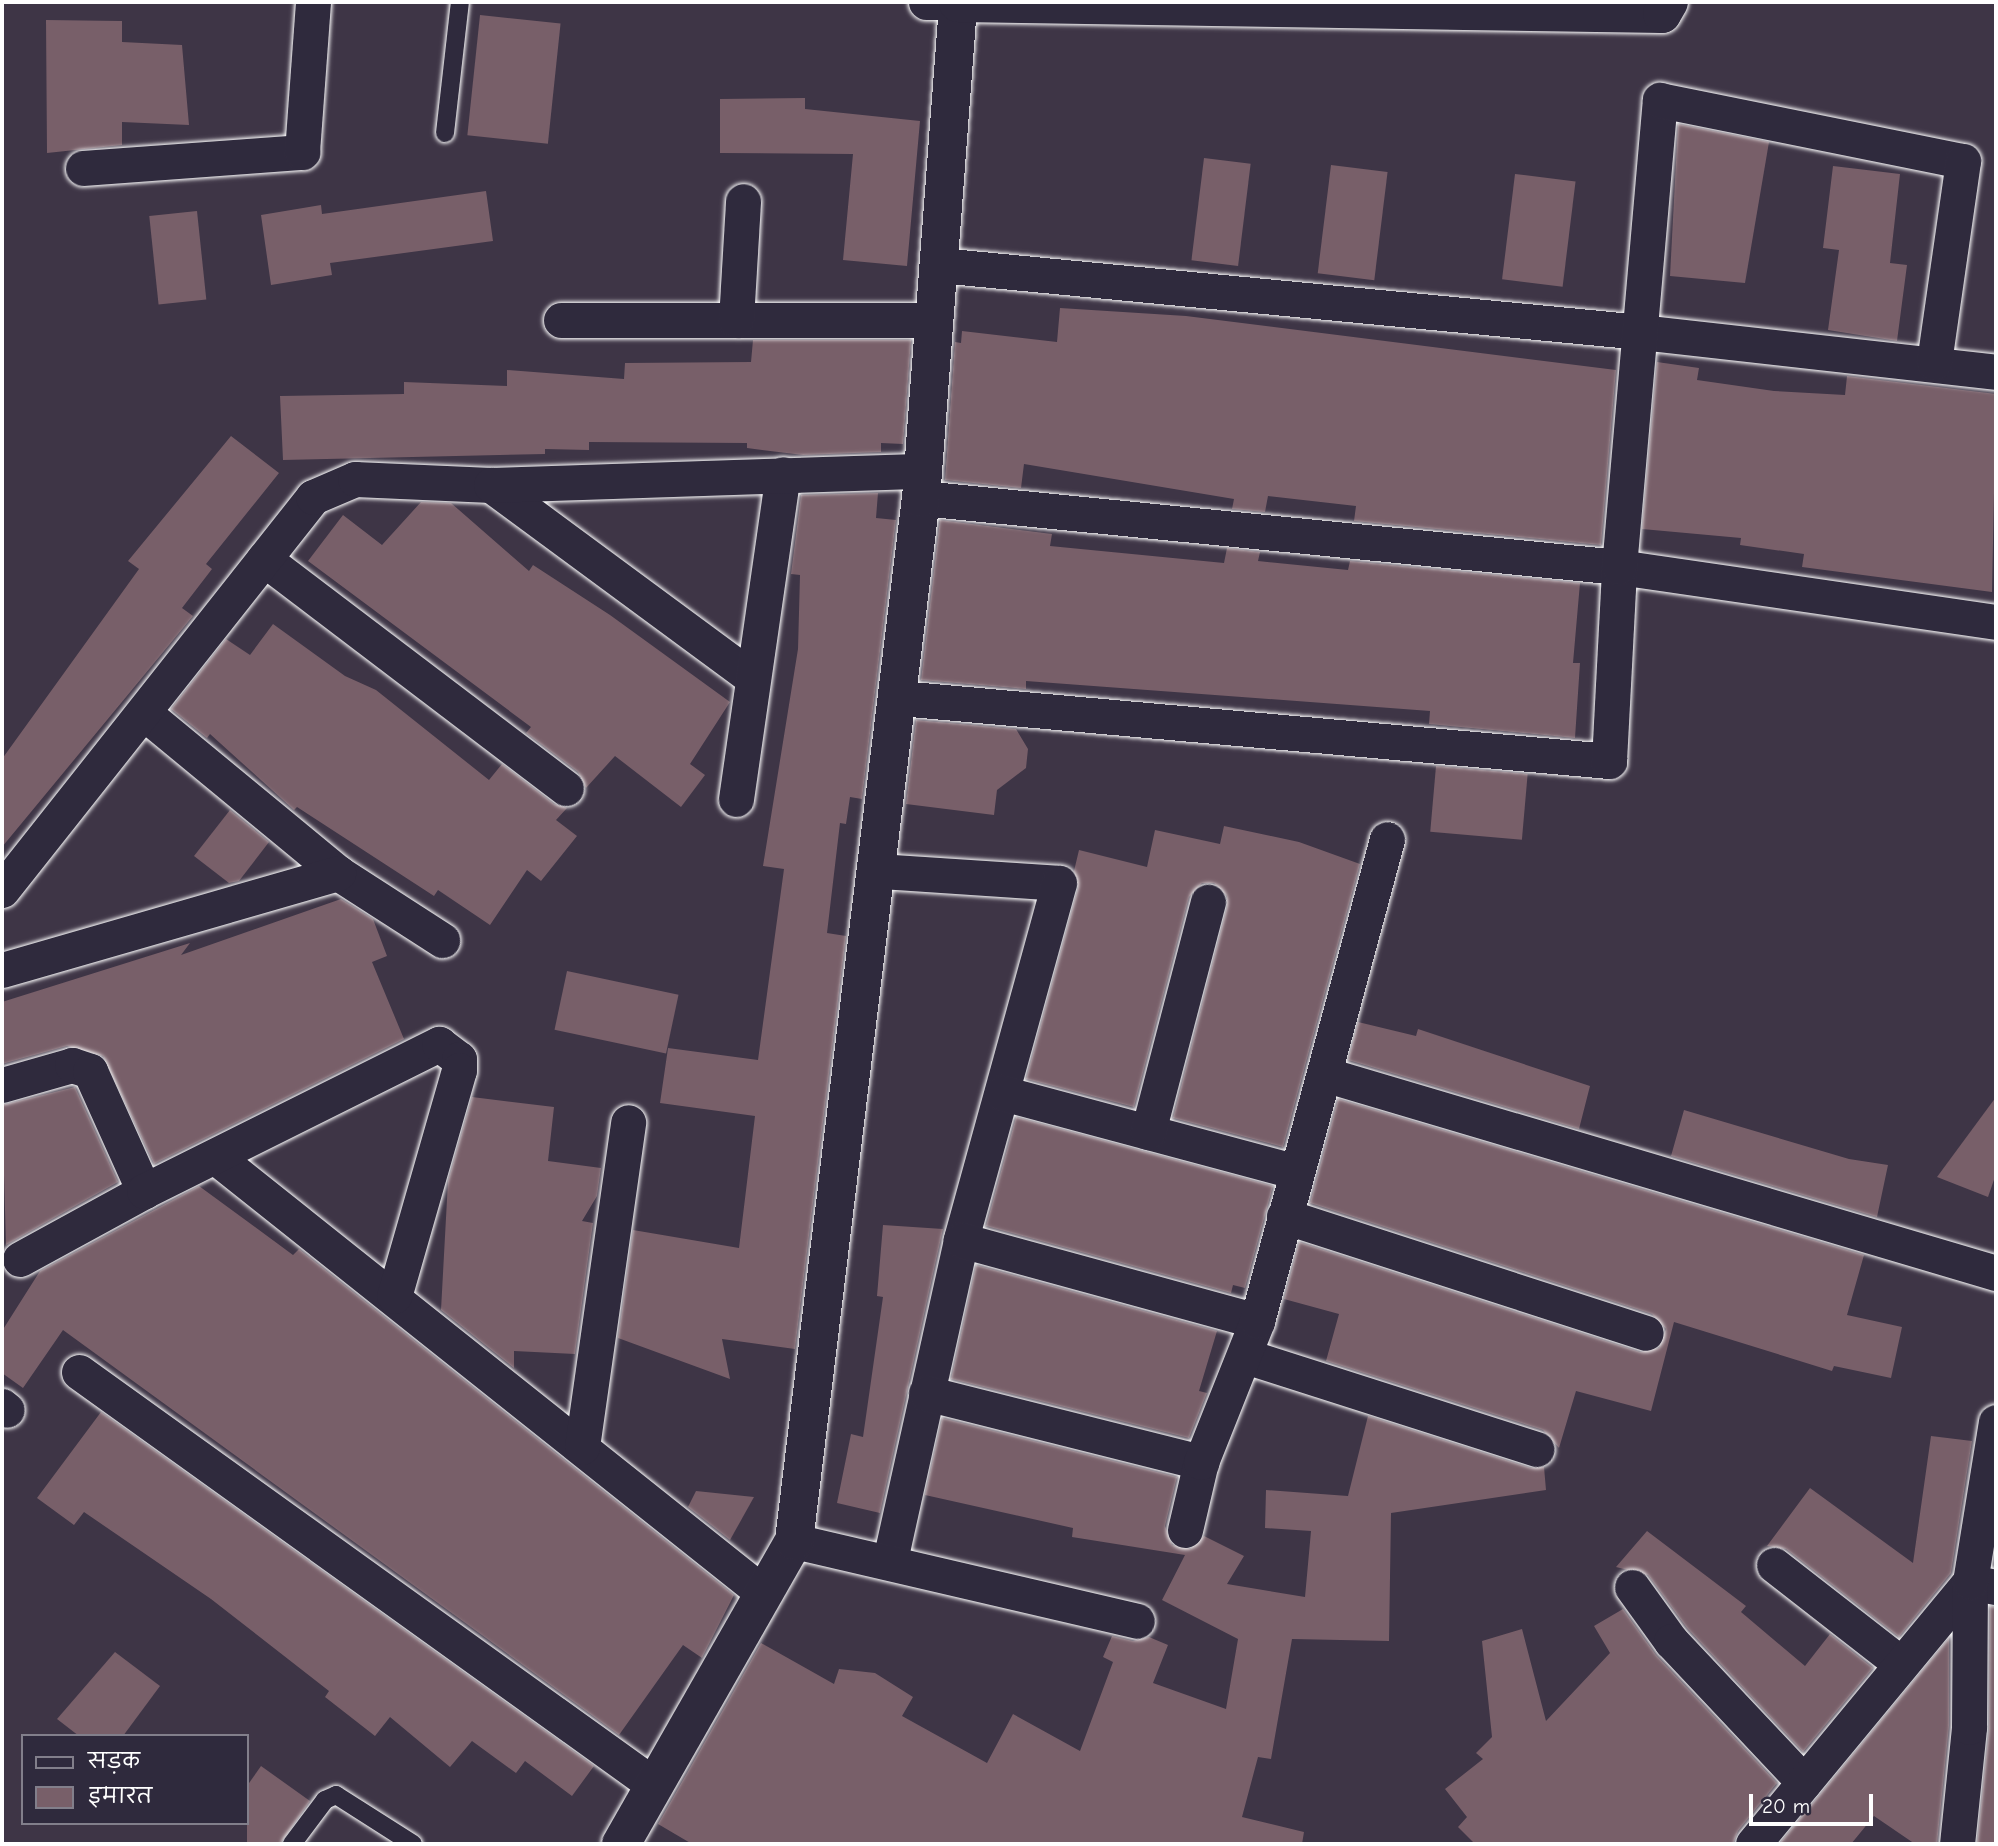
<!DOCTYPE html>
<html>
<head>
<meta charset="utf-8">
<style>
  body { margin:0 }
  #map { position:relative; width:1998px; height:1846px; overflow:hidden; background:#3e3546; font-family:"Comic Neue","Playpen Sans Deva",sans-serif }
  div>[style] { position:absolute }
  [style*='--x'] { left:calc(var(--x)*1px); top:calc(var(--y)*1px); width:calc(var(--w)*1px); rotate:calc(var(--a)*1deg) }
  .building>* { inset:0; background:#785f69; transform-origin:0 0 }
  .roads { filter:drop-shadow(0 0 2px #fff) drop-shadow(0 0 2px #fff) }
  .lane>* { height:18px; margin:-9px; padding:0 9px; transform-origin:9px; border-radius:9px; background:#2f2a3d }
  .street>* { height:35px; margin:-17.5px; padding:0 17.5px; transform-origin:17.5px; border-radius:17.5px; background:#2f2a3d }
  .secondary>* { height:38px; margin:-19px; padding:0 19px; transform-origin:19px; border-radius:19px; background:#2f2a3d }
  span { translate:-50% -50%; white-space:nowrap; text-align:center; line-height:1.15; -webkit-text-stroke:6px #2f2a3d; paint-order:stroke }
  .frame { position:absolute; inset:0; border:4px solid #fff; pointer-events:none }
  .legend { position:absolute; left:21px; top:1734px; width:228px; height:91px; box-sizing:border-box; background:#2f2a3d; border:2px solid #827f8b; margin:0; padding:9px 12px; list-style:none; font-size:21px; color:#fff }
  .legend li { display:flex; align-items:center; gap:14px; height:35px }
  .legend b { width:35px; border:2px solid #827f8b }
  .scale { position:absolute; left:1749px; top:1794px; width:124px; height:32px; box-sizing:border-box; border:4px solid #fff; border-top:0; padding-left:9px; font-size:21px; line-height:24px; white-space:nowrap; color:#fff; -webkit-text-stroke:5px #2f2a3d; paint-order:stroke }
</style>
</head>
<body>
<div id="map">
  <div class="building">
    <div style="left:480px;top:15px;width:81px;height:121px;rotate:6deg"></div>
    <div style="clip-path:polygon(46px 20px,122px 21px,122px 42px,182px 45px,189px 125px,122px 122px,122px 145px,47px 153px)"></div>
    <div style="clip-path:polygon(805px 98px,805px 109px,920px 121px,907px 266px,843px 260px,853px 154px,720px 153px,720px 99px)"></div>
    <div style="clip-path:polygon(1678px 124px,1769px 142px,1745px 283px,1670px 276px)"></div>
    <div style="left:1204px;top:158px;width:47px;height:103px;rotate:7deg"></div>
    <div style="left:1331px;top:165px;width:57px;height:109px;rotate:7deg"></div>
    <div style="clip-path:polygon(1833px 166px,1900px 174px,1890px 263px,1907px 265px,1897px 341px,1828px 330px,1839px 250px,1823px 248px)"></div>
    <div style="left:1515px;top:174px;width:61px;height:106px;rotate:7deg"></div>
    <div style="clip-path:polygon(486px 191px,493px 241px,330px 263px,332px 275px,271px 285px,261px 215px,321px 205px,322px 214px)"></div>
    <div style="left:197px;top:211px;width:89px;height:48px;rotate:84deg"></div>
    <div style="clip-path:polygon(1060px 308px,1186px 316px,1616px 370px,1601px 545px,1354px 521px,1356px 506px,1268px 496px,1265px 512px,1232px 509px,1234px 499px,1024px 464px,1021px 488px,945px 480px,955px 342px,961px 343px,962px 331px,1057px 342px)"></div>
    <div style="clip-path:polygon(753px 340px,911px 340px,903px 444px,881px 443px,881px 452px,803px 455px,747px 448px,747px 443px,589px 442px,589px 450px,545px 449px,545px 454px,283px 460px,280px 396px,404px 394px,404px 382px,507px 386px,507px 370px,624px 379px,625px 363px,751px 362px)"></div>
    <div style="clip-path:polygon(1657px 362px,1699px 368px,1697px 380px,1774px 391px,1845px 395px,1847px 376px,1996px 394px,1992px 592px,1802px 567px,1804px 554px,1740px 545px,1741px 538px,1642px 529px)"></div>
    <div style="clip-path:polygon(231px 436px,279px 473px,206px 564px,212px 569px,182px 608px,193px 616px,2px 847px,2px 759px,139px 569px,128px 561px)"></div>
    <div style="clip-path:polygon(878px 493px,876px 518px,896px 520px,862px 799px,850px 797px,846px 824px,840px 823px,827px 933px,846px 936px,795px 1349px,722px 1339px,730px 1379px,618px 1338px,633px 1230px,739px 1248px,755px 1116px,660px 1103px,668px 1048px,758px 1060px,784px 869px,763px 866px,798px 649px,800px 575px,791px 574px,801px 495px)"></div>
    <div style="clip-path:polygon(421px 502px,451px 503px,529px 571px,533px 565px,610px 615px,730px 702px,690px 764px,705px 775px,681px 807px,615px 756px,586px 788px,578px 772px,526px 733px,531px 727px,308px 561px,343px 515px,382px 545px)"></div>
    <div style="clip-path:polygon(940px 520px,1052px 534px,1050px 546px,1224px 563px,1227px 548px,1260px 552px,1258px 561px,1348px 570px,1350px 561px,1580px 583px,1573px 663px,1580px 663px,1575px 738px,1429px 724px,1430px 711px,1026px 681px,1026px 689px,921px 680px)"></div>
    <div style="clip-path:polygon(273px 624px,345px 676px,376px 690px,489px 780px,502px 764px,554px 804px,567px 808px,556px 820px,577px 836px,541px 881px,527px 870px,490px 925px,438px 890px,434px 896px,297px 807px,294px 810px,210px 734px,207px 738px,171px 709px,226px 639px,250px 655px)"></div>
    <div style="clip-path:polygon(916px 720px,1016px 729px,1028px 749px,1026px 768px,997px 790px,994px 815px,906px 804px)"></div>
    <div style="left:1436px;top:766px;width:92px;height:66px;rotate:5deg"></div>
    <div style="clip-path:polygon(230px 810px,269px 842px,239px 881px,229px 883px,194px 856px)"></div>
    <div style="clip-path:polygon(1224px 826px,1299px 842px,1360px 864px,1283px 1147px,1173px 1118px,1227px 907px,1227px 896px,1214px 883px,1202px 883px,1189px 897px,1134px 1107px,1026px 1079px,1078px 888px,1074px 871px,1079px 850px,1147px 867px,1155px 830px,1220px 844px)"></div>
    <div style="clip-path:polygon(341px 899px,373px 919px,387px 956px,372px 962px,404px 1039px,154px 1164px,103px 1056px,67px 1046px,2px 1064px,2px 1002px,190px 943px,181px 955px)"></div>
    <div style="left:567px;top:971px;width:114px;height:60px;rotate:12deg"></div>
    <div style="clip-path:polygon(1358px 1022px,1416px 1036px,1418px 1029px,1590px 1086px,1579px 1129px,1348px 1060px)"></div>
    <div style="clip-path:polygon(75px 1087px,118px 1182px,6px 1245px,2px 1105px)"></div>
    <div style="clip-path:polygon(472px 1097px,554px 1107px,548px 1161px,601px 1168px,597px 1196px,582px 1221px,593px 1223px,575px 1354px,514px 1351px,514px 1368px,441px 1310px,448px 1181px)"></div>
    <div style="clip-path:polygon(1996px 1097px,1996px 1174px,1988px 1197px,1937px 1177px)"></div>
    <div style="clip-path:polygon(1338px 1099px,1864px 1255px,1847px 1315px,1902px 1327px,1891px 1378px,1834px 1366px,1832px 1371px,1674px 1322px,1651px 1411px,1576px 1391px,1559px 1448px,1543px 1430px,1326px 1361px,1339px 1314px,1284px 1299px,1299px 1242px,1640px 1352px,1659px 1348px,1666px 1329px,1652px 1314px,1310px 1203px)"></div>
    <div style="clip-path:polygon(1684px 1110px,1849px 1159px,1888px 1165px,1877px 1217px,1671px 1156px)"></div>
    <div style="clip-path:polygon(1016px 1117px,1273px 1186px,1245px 1288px,1233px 1285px,1231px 1293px,986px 1226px)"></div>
    <div style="clip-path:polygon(199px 1186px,293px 1255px,299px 1249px,734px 1595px,702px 1658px,683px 1645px,619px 1735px,63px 1330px,23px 1388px,2px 1373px,2px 1331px,40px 1271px)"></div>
    <div style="clip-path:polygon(883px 1225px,943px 1229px,880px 1513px,837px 1503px,851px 1434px,863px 1437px,883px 1297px,877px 1296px)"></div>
    <div style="clip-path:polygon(976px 1265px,1217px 1331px,1199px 1391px,1207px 1393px,1189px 1438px,951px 1379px)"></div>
    <div style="clip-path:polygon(101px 1412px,594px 1766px,572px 1796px,525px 1761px,516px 1773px,472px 1741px,450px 1767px,390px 1717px,375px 1736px,325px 1697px,329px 1691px,211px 1599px,84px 1512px,74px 1525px,37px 1498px)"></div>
    <div style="clip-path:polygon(1368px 1416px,1531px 1468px,1544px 1467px,1546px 1490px,1391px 1513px,1389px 1641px,1292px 1639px,1271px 1759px,1258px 1757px,1242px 1817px,1304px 1832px,1302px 1844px,692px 1844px,658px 1824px,761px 1643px,834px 1684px,839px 1669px,875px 1673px,913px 1697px,902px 1716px,987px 1763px,1013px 1714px,1080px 1751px,1113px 1662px,1103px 1657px,1112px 1636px,1133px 1641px,1149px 1637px,1168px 1645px,1153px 1683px,1226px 1709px,1238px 1639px,1162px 1600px,1185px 1555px,1072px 1537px,1073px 1528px,925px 1495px,942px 1418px,1177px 1477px,1165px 1526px,1172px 1545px,1190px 1549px,1204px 1536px,1244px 1556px,1227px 1584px,1305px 1597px,1311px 1531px,1265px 1528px,1266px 1490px,1348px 1496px)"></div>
    <div style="clip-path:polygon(1931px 1436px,1972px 1441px,1951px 1573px,1899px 1637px,1786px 1549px,1767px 1546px,1810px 1488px,1913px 1563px)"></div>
    <div style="clip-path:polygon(696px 1491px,754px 1497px,730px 1540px,688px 1507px)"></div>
    <div style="clip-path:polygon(1647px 1531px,1746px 1606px,1741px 1612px,1805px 1666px,1830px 1634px,1873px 1668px,1803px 1752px,1687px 1628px,1648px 1575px,1616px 1567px)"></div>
    <div style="clip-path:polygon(1990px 1606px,1996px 1607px,1996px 1844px,1977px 1844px,1989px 1729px)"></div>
    <div style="clip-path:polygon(1623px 1609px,1656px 1655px,1777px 1783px,1738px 1831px,1733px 1844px,1475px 1844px,1458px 1827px,1467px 1817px,1445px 1789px,1483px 1759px,1476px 1753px,1492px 1737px,1482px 1641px,1522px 1629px,1546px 1721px,1610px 1653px,1594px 1626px)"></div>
    <div style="clip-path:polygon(1949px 1638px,1949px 1726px,1937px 1844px,1915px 1844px,1874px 1816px,1851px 1844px,1779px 1844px)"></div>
    <div style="clip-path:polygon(115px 1652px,160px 1686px,123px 1736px,79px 1736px,57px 1719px)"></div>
    <div style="clip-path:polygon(261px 1766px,310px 1801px,280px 1844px,247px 1844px,247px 1786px)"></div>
  </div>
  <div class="roads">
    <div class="lane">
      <div style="--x:445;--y:133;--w:132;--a:-83.5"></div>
      <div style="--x:292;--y:1844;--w:55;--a:-53.1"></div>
      <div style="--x:325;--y:1800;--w:12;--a:-24"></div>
      <div style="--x:336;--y:1795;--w:91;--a:32.5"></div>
    </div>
    <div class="street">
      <div style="--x:926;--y:2;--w:32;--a:0"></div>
      <div style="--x:83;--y:168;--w:220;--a:-4.2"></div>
      <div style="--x:302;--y:152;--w:150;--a:-85.8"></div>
      <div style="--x:939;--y:265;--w:705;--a:5.45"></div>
      <div style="--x:1641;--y:332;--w:357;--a:6.4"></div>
      <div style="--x:561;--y:320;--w:372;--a:0"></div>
      <div style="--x:736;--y:320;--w:119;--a:-86.6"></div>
      <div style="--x:491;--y:485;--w:322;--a:36.4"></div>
      <div style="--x:921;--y:498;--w:701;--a:5.65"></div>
      <div style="--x:1619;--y:567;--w:381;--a:8.3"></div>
      <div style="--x:264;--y:559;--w:379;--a:37.2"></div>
      <div style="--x:899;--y:698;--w:713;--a:5.07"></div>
      <div style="--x:1609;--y:761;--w:194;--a:-87"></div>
      <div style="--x:1619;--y:567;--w:469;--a:-85"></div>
      <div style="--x:1660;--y:100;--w:309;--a:11.4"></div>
      <div style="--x:1963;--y:161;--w:204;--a:98.2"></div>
      <div style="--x:144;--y:713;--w:251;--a:39.5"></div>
      <div style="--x:338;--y:873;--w:124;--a:32.8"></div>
      <div style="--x:736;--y:799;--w:328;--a:-81.8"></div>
      <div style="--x:880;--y:871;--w:179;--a:3.8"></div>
      <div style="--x:1059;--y:883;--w:370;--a:105.4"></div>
      <div style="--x:961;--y:1240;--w:329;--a:102.5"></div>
      <div style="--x:2;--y:890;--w:501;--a:-51.64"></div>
      <div style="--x:313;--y:497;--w:46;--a:-23.2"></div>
      <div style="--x:355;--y:479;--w:136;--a:2.5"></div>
      <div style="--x:491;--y:485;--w:433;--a:-1.9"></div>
      <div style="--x:2;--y:970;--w:350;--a:-16.1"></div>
      <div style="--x:1327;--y:1075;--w:698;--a:16.49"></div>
      <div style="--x:2;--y:1085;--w:73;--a:-15.9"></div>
      <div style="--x:72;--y:1065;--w:19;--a:18"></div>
      <div style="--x:90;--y:1071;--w:132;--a:65.8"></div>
      <div style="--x:1002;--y:1093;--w:302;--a:15"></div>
      <div style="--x:1148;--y:1132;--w:238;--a:-75.4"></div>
      <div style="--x:217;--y:1158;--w:697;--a:38.53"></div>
      <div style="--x:1284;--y:1216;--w:380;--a:17.9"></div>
      <div style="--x:961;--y:1240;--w:307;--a:15.3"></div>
      <div style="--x:20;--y:1259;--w:141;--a:-28.7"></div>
      <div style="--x:144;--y:1191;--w:330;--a:-26.5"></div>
      <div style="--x:439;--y:1044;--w:25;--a:37"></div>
      <div style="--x:459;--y:1059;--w:11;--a:90"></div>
      <div style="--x:459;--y:1070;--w:235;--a:106"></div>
      <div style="--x:1245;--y:1356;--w:306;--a:17.7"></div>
      <div style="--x:79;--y:1372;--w:708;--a:35.69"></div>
      <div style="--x:926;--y:1393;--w:284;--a:14.1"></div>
      <div style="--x:2;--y:1406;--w:6;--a:39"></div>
      <div style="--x:582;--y:1447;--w:328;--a:-81.9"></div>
      <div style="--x:1185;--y:1530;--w:70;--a:-76.8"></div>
      <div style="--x:1201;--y:1462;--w:152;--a:-68.3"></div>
      <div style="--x:1257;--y:1321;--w:499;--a:-74.9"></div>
      <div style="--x:794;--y:1541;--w:352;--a:13.1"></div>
      <div style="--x:1774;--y:1565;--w:161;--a:37.9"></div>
      <div style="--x:1632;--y:1587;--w:67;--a:54.2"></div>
      <div style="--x:1671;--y:1641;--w:194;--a:46.7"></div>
      <div style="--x:1753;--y:1844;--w:340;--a:-50.4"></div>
      <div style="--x:1970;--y:1582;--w:26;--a:11"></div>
      <div style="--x:1957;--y:1844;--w:118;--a:-84.1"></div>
      <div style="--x:1969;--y:1727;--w:145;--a:-89.6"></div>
      <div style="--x:1970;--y:1582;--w:162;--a:-80.8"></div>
    </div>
    <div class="secondary">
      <div style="--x:621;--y:1844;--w:349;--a:-60.3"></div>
      <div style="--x:794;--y:1541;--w:1051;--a:-83.06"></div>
      <div style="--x:921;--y:498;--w:496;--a:-85.7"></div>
      <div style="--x:958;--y:3;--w:704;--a:0.9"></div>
      <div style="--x:1662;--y:14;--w:14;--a:-60"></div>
    </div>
  </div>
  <div class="frame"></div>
  <ul class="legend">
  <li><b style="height:9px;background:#2f2a3d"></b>सड़क</li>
  <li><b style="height:19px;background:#785f69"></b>इमारत</li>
  </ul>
  <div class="scale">20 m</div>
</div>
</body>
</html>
